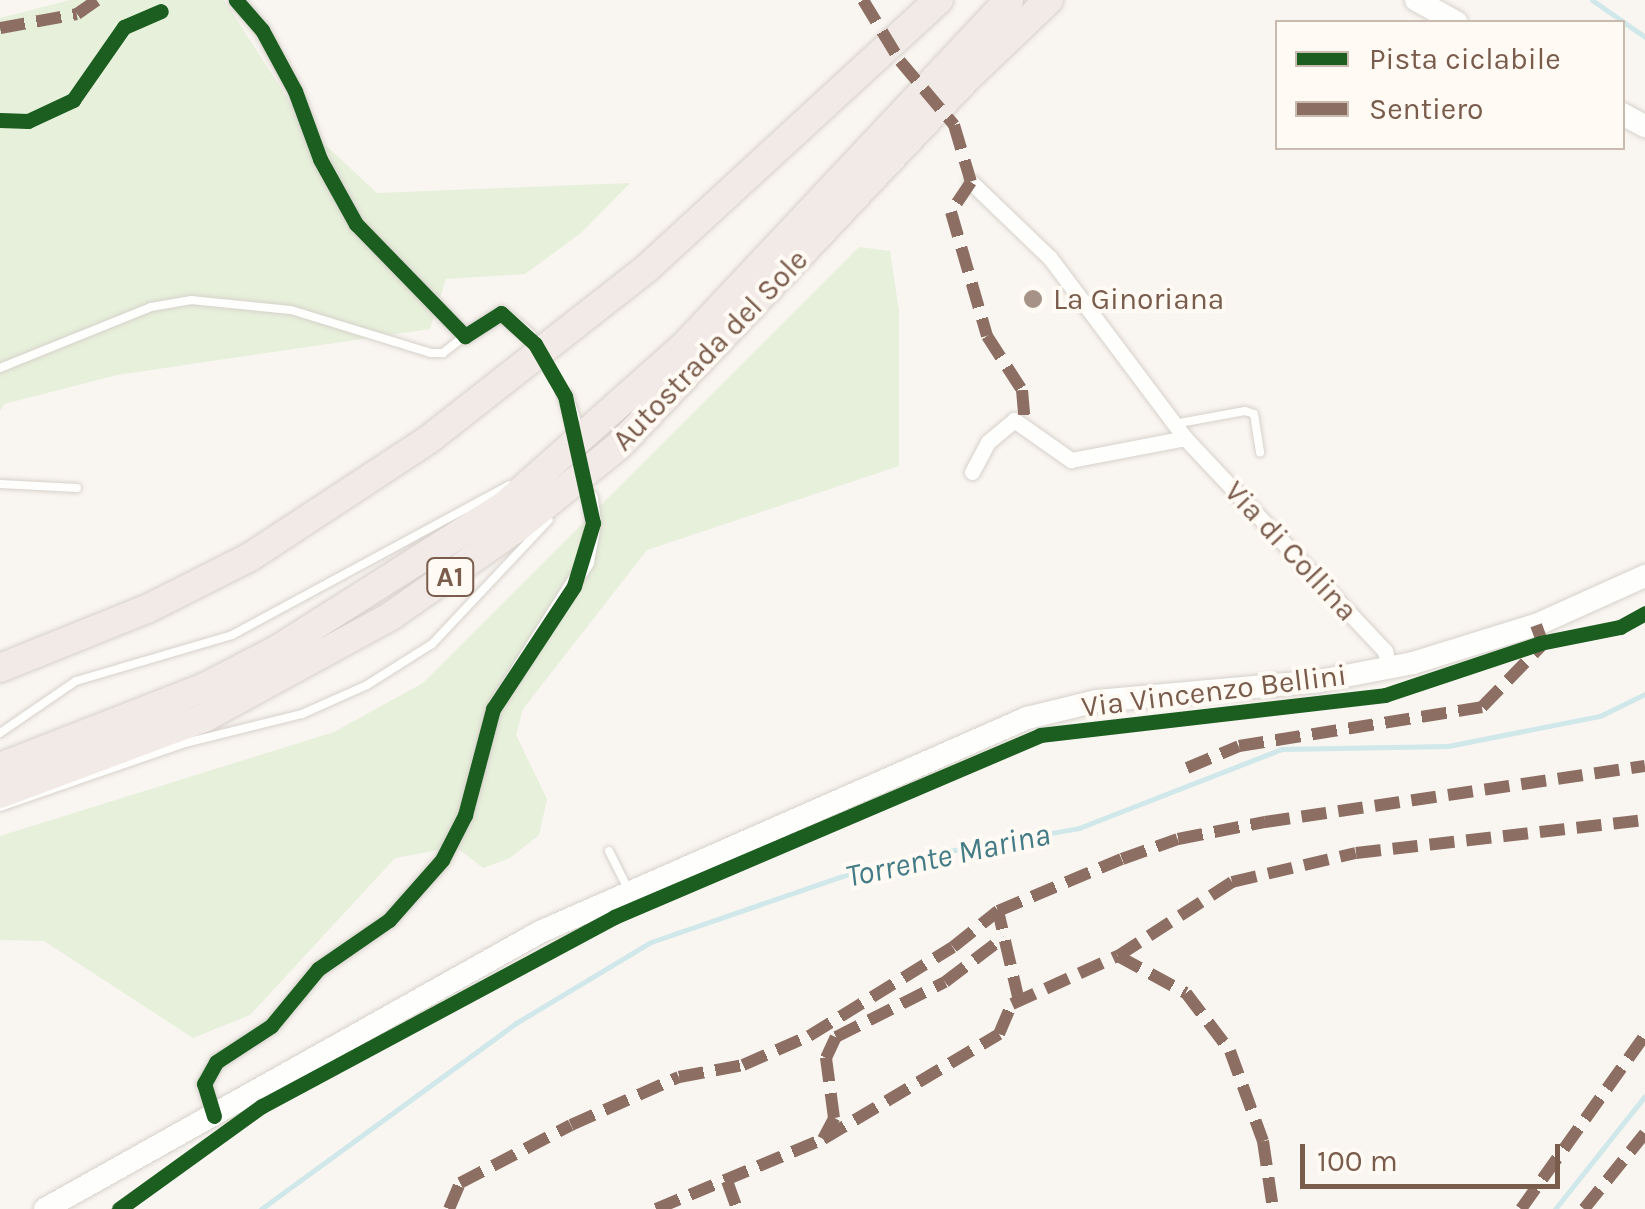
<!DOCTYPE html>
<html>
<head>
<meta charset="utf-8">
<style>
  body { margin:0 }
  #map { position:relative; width:1645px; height:1209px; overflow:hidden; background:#f9f5f0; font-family:Karla,sans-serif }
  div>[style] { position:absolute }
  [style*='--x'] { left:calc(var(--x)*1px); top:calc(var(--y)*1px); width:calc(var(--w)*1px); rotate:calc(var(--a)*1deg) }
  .green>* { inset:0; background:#e7f0db }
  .stream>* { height:5px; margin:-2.5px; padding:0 2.5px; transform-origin:2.5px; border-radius:2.5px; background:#d0e8ea }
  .street-tunnel>* { height:15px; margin-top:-7.5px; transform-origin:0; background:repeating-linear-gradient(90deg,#d9cfc7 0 15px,transparent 0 23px) }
  .roads { filter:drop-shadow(0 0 2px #d7d1cb) drop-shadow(0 0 2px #d7d1cb) }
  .lane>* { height:8px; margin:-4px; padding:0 4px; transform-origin:4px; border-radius:4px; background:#fefefd }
  .street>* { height:15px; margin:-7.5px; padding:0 7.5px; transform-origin:7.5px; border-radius:7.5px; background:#fefefd }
  .secondary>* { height:22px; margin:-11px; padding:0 11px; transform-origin:11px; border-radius:11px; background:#fefefd }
  .highway>* { height:28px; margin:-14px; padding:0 14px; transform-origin:14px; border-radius:14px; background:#f2eae7 }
  .quiet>* { height:12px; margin-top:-6px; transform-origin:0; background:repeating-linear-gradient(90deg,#8d6e63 0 25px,transparent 0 37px) }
  .cycleway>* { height:15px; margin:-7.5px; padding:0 7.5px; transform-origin:7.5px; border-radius:7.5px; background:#1b5e20 }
  .dots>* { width:28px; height:28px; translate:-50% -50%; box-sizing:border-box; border:5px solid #fffaf3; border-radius:50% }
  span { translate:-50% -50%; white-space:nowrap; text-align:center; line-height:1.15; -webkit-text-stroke:8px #fffaf3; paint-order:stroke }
  .shield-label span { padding:2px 8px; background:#fffaf3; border:2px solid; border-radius:8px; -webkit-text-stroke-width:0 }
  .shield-label { font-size:28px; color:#7a5c4d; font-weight:700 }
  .poi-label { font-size:30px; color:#7a5c4d }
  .left { translate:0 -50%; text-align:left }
  .street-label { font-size:30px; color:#7a5c4d }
  .water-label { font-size:32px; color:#437c86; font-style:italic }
  .legend { position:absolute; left:1275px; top:20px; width:350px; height:130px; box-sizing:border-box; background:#fffaf3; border:2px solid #cabbb1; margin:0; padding:12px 18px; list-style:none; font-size:30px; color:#7a5c4d }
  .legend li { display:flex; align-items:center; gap:20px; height:50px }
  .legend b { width:50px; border:2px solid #cabbb1 }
  .scale { position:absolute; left:1300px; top:1144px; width:260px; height:45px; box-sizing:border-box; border:5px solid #7a5c4d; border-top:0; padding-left:12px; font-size:30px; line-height:35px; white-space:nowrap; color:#7a5c4d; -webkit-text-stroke:8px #fffaf3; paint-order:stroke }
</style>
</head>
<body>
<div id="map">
  <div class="green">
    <div style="clip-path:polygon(70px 0,224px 0,306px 127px,377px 193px,630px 183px,581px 233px,525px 274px,446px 279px,430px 329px,117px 375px,4px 404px,0 411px,0 18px)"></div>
    <div style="clip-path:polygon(859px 247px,890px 251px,899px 311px,899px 466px,647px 550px,523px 709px,516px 735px,547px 799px,539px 835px,510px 858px,483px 868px,456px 847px,395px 858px,250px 1015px,193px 1038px,44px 941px,0 940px,0 836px,334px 732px,423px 683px)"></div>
  </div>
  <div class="stream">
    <div style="--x:1592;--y:0;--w:65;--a:34.9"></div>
    <div style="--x:261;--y:1209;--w:316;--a:-36.1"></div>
    <div style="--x:516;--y:1023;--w:157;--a:-31"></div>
    <div style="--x:651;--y:942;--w:243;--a:-19"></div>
    <div style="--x:881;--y:863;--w:201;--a:-10"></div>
    <div style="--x:1079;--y:828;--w:218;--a:-21.3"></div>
    <div style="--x:1282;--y:749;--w:166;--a:-1"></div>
    <div style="--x:1448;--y:746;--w:155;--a:-11.2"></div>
    <div style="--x:1600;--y:716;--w:50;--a:-26.1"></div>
    <div style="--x:1555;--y:1209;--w:144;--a:-51.5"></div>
  </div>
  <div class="street-tunnel">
    <div style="--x:537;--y:347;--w:56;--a:60.3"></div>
  </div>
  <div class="roads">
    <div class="lane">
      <div style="--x:0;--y:368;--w:163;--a:-22"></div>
      <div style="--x:151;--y:307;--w:41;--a:-9.9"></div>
      <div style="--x:191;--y:300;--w:100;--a:5.7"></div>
      <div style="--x:291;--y:310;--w:146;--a:17.1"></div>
      <div style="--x:431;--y:353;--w:12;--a:0"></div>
      <div style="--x:443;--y:353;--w:28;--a:-38"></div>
      <div style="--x:1174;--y:424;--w:72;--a:-10.4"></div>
      <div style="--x:1245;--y:411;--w:9;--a:18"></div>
      <div style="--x:1254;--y:414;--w:39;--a:81"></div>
      <div style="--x:0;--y:484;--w:77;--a:3"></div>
      <div style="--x:0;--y:733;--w:92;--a:-34.4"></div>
      <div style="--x:76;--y:681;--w:163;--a:-16.4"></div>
      <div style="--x:232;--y:635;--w:315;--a:-28.4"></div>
      <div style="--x:0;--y:807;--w:196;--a:-19.1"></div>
      <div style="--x:185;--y:743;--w:121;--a:-13.9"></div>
      <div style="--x:302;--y:714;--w:71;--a:-24"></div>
      <div style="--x:367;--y:685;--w:77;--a:-32.2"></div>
      <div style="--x:432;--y:644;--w:170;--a:-46.7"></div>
      <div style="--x:609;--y:851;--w:45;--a:63.4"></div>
    </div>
    <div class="street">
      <div style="--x:236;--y:0;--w:40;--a:49"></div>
      <div style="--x:262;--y:30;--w:69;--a:61.6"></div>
      <div style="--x:295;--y:91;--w:72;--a:69.8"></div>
      <div style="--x:320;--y:159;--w:74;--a:61"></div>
      <div style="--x:356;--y:224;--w:156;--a:45.8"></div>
      <div style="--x:465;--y:336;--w:43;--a:-32.6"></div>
      <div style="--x:501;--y:313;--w:35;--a:40"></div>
      <div style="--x:971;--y:182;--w:110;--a:43.9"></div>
      <div style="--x:1050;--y:258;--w:225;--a:53.1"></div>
      <div style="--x:1185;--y:438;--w:292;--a:46.8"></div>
      <div style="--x:1385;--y:651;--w:17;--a:77"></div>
      <div style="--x:565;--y:396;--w:31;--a:73"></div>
      <div style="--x:972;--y:472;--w:34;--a:-62"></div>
      <div style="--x:988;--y:442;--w:34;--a:-40"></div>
      <div style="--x:1014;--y:420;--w:70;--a:35.1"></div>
      <div style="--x:1071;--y:460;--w:116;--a:-10.9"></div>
      <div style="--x:214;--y:1116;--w:34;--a:-107"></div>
      <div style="--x:204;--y:1084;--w:25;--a:-61"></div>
      <div style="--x:216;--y:1062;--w:66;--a:-33.2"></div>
      <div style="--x:271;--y:1026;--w:74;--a:-50.5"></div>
      <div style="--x:318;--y:969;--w:86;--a:-34.6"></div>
      <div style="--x:389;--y:920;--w:80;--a:-48.5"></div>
      <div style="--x:442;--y:860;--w:51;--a:-62.9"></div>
      <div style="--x:465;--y:815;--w:110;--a:-75.2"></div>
      <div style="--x:493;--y:709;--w:174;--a:-57.7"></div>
      <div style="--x:586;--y:562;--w:40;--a:-80"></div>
      <div style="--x:593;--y:523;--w:26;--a:-97"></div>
    </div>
    <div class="secondary">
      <div style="--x:1416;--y:0;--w:46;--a:28.8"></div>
      <div style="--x:1622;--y:114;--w:26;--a:28"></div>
      <div style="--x:45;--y:1209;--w:567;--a:-29.23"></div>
      <div style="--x:540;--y:932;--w:532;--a:-23.72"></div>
      <div style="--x:1027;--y:718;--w:72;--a:-13.7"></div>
      <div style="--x:1097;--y:701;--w:223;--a:-5.1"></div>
      <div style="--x:1319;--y:681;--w:96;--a:-10.8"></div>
      <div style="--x:1413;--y:663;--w:129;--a:-17.2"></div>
      <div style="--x:1536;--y:625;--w:120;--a:-24.2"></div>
    </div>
    <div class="highway">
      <div style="--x:0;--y:668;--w:158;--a:-21.9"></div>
      <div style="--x:147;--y:609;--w:115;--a:-26.8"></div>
      <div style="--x:250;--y:557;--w:213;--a:-33.3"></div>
      <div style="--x:428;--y:440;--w:277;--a:-38.1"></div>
      <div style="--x:646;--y:269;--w:398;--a:-42.6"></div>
      <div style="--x:0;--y:767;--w:220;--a:-21.3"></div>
      <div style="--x:205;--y:687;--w:82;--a:-27.5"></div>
      <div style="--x:278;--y:649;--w:269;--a:-32.4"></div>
      <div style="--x:505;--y:505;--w:239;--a:-41.6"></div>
      <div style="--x:684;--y:346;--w:475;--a:-46.8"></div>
      <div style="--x:0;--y:794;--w:220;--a:-20.5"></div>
      <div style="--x:206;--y:717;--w:211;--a:-28.6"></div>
      <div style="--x:391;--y:616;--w:155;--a:-35"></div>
      <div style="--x:518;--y:527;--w:132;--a:-38.9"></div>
      <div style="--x:621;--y:444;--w:504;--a:-46.61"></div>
      <div style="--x:967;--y:78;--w:113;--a:-43.6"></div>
    </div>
  </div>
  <div class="quiet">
    <div style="--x:863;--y:0;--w:71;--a:58.8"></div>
    <div style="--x:900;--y:61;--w:84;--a:49.8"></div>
    <div style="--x:954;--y:125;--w:59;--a:73.4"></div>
    <div style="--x:971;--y:182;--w:36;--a:124"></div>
    <div style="--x:951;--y:212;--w:129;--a:73.8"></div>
    <div style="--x:987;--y:336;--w:64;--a:57.1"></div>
    <div style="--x:1022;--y:390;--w:32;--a:85"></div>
    <div style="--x:0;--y:28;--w:78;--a:-10.3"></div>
    <div style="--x:77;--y:14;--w:24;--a:-35"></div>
    <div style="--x:1187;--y:768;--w:56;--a:-22.9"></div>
    <div style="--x:1239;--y:746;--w:246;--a:-9.1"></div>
    <div style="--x:1482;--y:707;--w:88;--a:-45.9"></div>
    <div style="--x:1543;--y:644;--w:20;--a:-110"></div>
    <div style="--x:1118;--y:956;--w:77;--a:28.6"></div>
    <div style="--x:1186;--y:993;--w:73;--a:52.8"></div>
    <div style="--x:1230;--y:1051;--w:96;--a:69.9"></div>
    <div style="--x:1263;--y:1141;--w:69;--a:81.6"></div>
    <div style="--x:1019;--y:1001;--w:92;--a:-103.1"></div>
    <div style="--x:998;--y:911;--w:134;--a:-22.8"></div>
    <div style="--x:1122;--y:859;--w:59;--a:-19.7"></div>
    <div style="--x:1178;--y:839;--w:89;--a:-11.1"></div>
    <div style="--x:1265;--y:822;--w:384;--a:-8.4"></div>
    <div style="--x:823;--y:1139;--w:24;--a:-62"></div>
    <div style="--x:834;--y:1118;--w:61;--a:-97.6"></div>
    <div style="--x:826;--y:1058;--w:23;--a:-65"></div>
    <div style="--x:836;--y:1037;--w:122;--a:-26.8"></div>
    <div style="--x:945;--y:982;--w:74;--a:-37.3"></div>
    <div style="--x:727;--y:1181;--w:30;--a:70"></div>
    <div style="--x:449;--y:1209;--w:28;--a:-67"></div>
    <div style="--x:460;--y:1183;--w:125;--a:-27.6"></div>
    <div style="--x:571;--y:1125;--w:118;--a:-24"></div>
    <div style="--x:679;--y:1077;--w:65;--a:-10.6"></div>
    <div style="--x:743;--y:1065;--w:72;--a:-23.7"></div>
    <div style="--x:809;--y:1036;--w:169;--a:-31.7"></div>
    <div style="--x:953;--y:947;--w:58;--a:-38.7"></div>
    <div style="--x:656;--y:1209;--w:181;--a:-22.7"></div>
    <div style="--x:823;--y:1139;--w:205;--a:-30.8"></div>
    <div style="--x:999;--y:1034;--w:33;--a:-67"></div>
    <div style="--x:1012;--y:1004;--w:116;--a:-24.4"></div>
    <div style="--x:1118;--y:956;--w:136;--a:-33"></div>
    <div style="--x:1232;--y:882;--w:127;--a:-13.2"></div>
    <div style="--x:1356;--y:853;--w:291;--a:-6.5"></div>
    <div style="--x:1521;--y:1209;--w:214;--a:-54.5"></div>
    <div style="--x:1584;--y:1209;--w:97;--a:-51.2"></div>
  </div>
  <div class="cycleway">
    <div style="--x:0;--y:120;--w:28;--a:2"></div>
    <div style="--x:28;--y:121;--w:50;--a:-25"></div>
    <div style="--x:73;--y:100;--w:89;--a:-55.1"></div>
    <div style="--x:124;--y:27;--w:40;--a:-23.4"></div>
    <div style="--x:214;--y:1116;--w:34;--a:-107"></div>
    <div style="--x:204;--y:1084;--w:25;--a:-61"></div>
    <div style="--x:216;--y:1062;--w:66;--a:-33.2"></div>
    <div style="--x:271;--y:1026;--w:74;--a:-50.5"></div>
    <div style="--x:318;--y:969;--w:86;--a:-34.6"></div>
    <div style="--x:389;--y:920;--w:80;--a:-48.5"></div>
    <div style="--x:442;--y:860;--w:51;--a:-62.9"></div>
    <div style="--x:465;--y:815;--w:110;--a:-75.2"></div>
    <div style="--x:493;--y:709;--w:147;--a:-56.6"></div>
    <div style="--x:574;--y:586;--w:66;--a:-73.2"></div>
    <div style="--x:593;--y:523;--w:130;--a:-102.4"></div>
    <div style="--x:565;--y:396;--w:60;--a:-120"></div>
    <div style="--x:535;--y:344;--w:46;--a:-137.6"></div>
    <div style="--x:501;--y:313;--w:43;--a:147.4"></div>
    <div style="--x:465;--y:336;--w:156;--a:-134.2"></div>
    <div style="--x:356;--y:224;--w:74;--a:-119"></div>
    <div style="--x:320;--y:159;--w:72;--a:-110.2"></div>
    <div style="--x:295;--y:91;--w:69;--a:-118.4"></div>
    <div style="--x:262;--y:30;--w:40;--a:-131"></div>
    <div style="--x:119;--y:1209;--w:176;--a:-35.8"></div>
    <div style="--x:262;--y:1106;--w:400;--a:-28.2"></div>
    <div style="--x:614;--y:917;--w:463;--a:-23.1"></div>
    <div style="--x:1040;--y:735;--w:347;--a:-6.6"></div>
    <div style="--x:1385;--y:695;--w:163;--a:-18.5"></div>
    <div style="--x:1540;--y:643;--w:82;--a:-11.3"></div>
    <div style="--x:1620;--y:627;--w:29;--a:-29"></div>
  </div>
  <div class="dots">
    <div style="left:1033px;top:299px;background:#a69286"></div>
  </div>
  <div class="shield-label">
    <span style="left:450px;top:577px">A1</span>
  </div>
  <div class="poi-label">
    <span class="left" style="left:1053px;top:299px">La Ginoriana</span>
  </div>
  <div class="street-label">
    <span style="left:710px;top:350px;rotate:-46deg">Autostrada del Sole</span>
    <span style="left:1291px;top:551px;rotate:47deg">Via di Collina</span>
    <span style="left:1214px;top:691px;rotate:-7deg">Via Vincenzo Bellini</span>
  </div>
  <div class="water-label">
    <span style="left:948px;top:856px;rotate:-12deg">Torrente Marina</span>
  </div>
  <ul class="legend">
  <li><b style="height:12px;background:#1b5e20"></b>Pista ciclabile</li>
  <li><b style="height:12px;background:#8d6e63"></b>Sentiero</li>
  </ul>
  <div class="scale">100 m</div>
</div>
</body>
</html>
